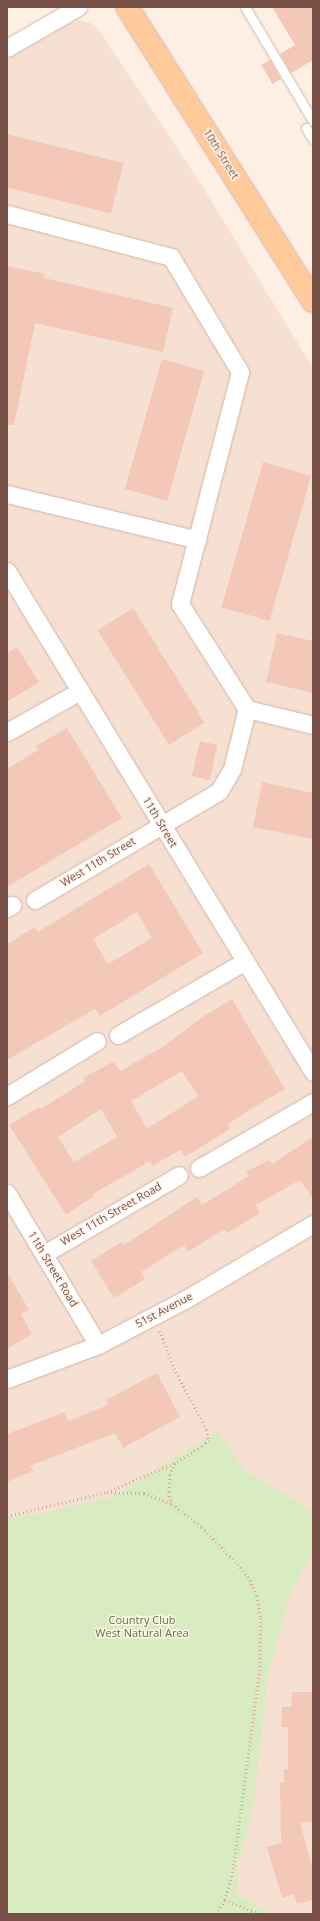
<!DOCTYPE html>
<html>
<head>
<meta charset="utf-8">
<style>
  body { margin:0 }
  #map { position:relative; width:320px; height:1921px; overflow:hidden; background:#fdefe3; font-family:"Open Sans",sans-serif }
  div>[style] { position:absolute }
  [style*='--x'] { left:calc(var(--x)*1px); top:calc(var(--y)*1px); width:calc(var(--w)*1px); rotate:calc(var(--a)*1deg) }
  .residential>* { inset:0; background:#f6e0d1 }
  .green>* { inset:0; background:#d9ecc1 }
  .building>* { inset:0; background:#f4c8b9; transform-origin:0 0 }
  .path>* { height:2.5px; margin-top:-1.25px; transform-origin:0; background:repeating-linear-gradient(90deg,#d9ab9c 0 1px,transparent 0 4px) }
  .roads { filter:drop-shadow(0 0 1px #d1b7ac) drop-shadow(0 0 1px #d1b7ac) }
  .service>* { height:9px; margin:-4.5px; padding:0 4.5px; transform-origin:4.5px; border-radius:4.5px; background:#fff }
  .minor>* { height:17px; margin:-8.5px; padding:0 8.5px; transform-origin:8.5px; border-radius:8.5px; background:#fff }
  .primary>* { height:22px; margin:-11px; padding:0 11px; transform-origin:11px; border-radius:11px; background:#ffc999 }
  span { translate:-50% -50%; white-space:nowrap; text-align:center; line-height:1.15; -webkit-text-stroke:3px #fff4eb; paint-order:stroke }
  .street-label { font-size:11px; color:#775148 }
  .park-label { font-size:11px; color:#57783c }
  .frame { position:absolute; inset:0; border:8px solid #775148; pointer-events:none }
</style>
</head>
<body>
<div id="map">
  <div class="residential">
    <div style="clip-path:polygon(77px 20px,91px 23px,99px 30px,199px 181px,313px 368px,313px 1914px,7px 1914px,7px 59px,67px 23px)"></div>
  </div>
  <div class="green">
    <div style="clip-path:polygon(218px 1431px,245px 1471px,313px 1511px,313px 1553px,291px 1591px,268px 1675px,254px 1804px,237px 1868px,238px 1894px,271px 1914px,7px 1914px,7px 1518px,34px 1515px,111px 1497px)"></div>
  </div>
  <div class="building">
    <div style="clip-path:polygon(272px 7px,313px 7px,313px 60px,291px 73px,280px 54px,295px 45px)"></div>
    <div style="left:270px;top:60px;width:22px;height:10px;rotate:60deg"></div>
    <div style="left:7px;top:134px;width:120px;height:52px;rotate:14deg"></div>
    <div style="clip-path:polygon(7px 266px,45px 274px,44px 278px,173px 308px,163px 352px,35px 323px,14px 425px,7px 425px)"></div>
    <div style="left:162px;top:359px;width:44px;height:135px;rotate:16deg"></div>
    <div style="left:263px;top:462px;width:50px;height:151px;rotate:16deg"></div>
    <div style="left:133px;top:608px;width:135px;height:42px;rotate:58deg"></div>
    <div style="clip-path:polygon(277px 633px,313px 641px,313px 693px,266px 682px)"></div>
    <div style="clip-path:polygon(17px 647px,39px 682px,7px 702px,7px 653px)"></div>
    <div style="clip-path:polygon(67px 728px,122px 818px,7px 887px,7px 769px,38px 750px,36px 746px)"></div>
    <div style="left:200px;top:741px;width:18px;height:36px;rotate:13deg"></div>
    <div style="clip-path:polygon(262px 782px,313px 793px,313px 839px,253px 827px)"></div>
    <div style="clip-path:polygon(evenodd,149px 864px,203px 953px,100px 1016px,95px 1009px,7px 1060px,7px 944px,35px 927px,38px 932px,149px 864px,137px 912px,152px 938px,108px 964px,93px 939px,137px 912px)"></div>
    <div style="clip-path:polygon(evenodd,232px 999px,285px 1089px,251px 1109px,228px 1124px,231px 1128px,185px 1157px,180px 1150px,152px 1166px,150px 1161px,93px 1194px,94px 1196px,66px 1215px,9px 1125px,39px 1107px,41px 1109px,85px 1081px,83px 1078px,114px 1061px,120px 1071px,166px 1045px,201px 1018px,232px 999px,182px 1071px,198px 1096px,147px 1129px,131px 1101px,182px 1071px,232px 999px,101px 1109px,117px 1137px,74px 1162px,58px 1137px,101px 1109px)"></div>
    <div style="clip-path:polygon(313px 1137px,313px 1199px,300px 1180px,256px 1205px,260px 1213px,227px 1233px,224px 1229px,188px 1252px,184px 1245px,141px 1272px,145px 1279px,114px 1298px,91px 1261px,121px 1242px,124px 1245px,197px 1197px,202px 1205px,249px 1176px,246px 1172px,269px 1160px,272px 1164px)"></div>
    <div style="clip-path:polygon(7px 1272px,29px 1310px,21px 1314px,32px 1334px,7px 1349px)"></div>
    <div style="clip-path:polygon(157px 1373px,180px 1417px,123px 1448px,115px 1433px,30px 1466px,33px 1471px,7px 1482px,7px 1434px,65px 1412px,68px 1421px,108px 1405px,106px 1400px)"></div>
    <div style="clip-path:polygon(292px 1692px,313px 1692px,313px 1822px,300px 1822px,313px 1870px,313px 1900px,297px 1904px,294px 1894px,282px 1898px,267px 1847px,281px 1843px,280px 1783px,284px 1783px,284px 1769px,288px 1769px,288px 1727px,281px 1727px,282px 1707px,291px 1707px)"></div>
  </div>
  <div class="path">
    <div style="--x:160;--y:1331;--w:44;--a:68.7"></div>
    <div style="--x:176;--y:1372;--w:66;--a:61.9"></div>
    <div style="--x:207;--y:1430;--w:10;--a:79"></div>
    <div style="--x:209;--y:1440;--w:10;--a:135"></div>
    <div style="--x:202;--y:1447;--w:31;--a:149"></div>
    <div style="--x:175;--y:1463;--w:13;--a:113"></div>
    <div style="--x:170;--y:1475;--w:17;--a:93"></div>
    <div style="--x:169;--y:1492;--w:12;--a:76"></div>
    <div style="--x:107;--y:1492;--w:37;--a:2"></div>
    <div style="--x:144;--y:1493;--w:30;--a:21"></div>
    <div style="--x:172;--y:1504;--w:38;--a:37"></div>
    <div style="--x:202;--y:1527;--w:52;--a:45.8"></div>
    <div style="--x:238;--y:1564;--w:20;--a:53"></div>
    <div style="--x:250;--y:1580;--w:17;--a:66"></div>
    <div style="--x:257;--y:1596;--w:22;--a:80"></div>
    <div style="--x:261;--y:1618;--w:52;--a:91.1"></div>
    <div style="--x:260;--y:1670;--w:204;--a:97.6"></div>
    <div style="--x:233;--y:1872;--w:29;--a:106"></div>
    <div style="--x:7;--y:1516;--w:103;--a:-13.5"></div>
    <div style="--x:107;--y:1492;--w:74;--a:-23.1"></div>
    <div style="--x:215;--y:1914;--w:17;--a:-54"></div>
    <div style="--x:225;--y:1900;--w:37;--a:22"></div>
  </div>
  <div class="roads">
    <div class="service">
      <div style="--x:245;--y:7;--w:133;--a:59.2"></div>
      <div style="--x:306;--y:128;--w:13;--a:58"></div>
    </div>
    <div class="minor">
      <div style="--x:7;--y:48;--w:82;--a:-30"></div>
      <div style="--x:7;--y:214;--w:170;--a:14.7"></div>
      <div style="--x:171;--y:257;--w:134;--a:59"></div>
      <div style="--x:240;--y:372;--w:240;--a:104.5"></div>
      <div style="--x:180;--y:604;--w:125;--a:57.5"></div>
      <div style="--x:247;--y:709;--w:68;--a:13.6"></div>
      <div style="--x:7;--y:494;--w:196;--a:13.5"></div>
      <div style="--x:7;--y:571;--w:587;--a:58.58"></div>
      <div style="--x:7;--y:732;--w:84;--a:-29.3"></div>
      <div style="--x:35;--y:900;--w:214;--a:-30.6"></div>
      <div style="--x:219;--y:791;--w:26;--a:-59"></div>
      <div style="--x:232;--y:769;--w:62;--a:-76"></div>
      <div style="--x:7;--y:908;--w:6;--a:-31"></div>
      <div style="--x:118;--y:1035;--w:147;--a:-30.2"></div>
      <div style="--x:7;--y:1096;--w:105;--a:-31.4"></div>
      <div style="--x:199;--y:1168;--w:132;--a:-30.1"></div>
      <div style="--x:7;--y:1193;--w:177;--a:59.1"></div>
      <div style="--x:44;--y:1254;--w:156;--a:-30.3"></div>
      <div style="--x:7;--y:1379;--w:97;--a:-20.5"></div>
      <div style="--x:98;--y:1345;--w:99;--a:-27.6"></div>
      <div style="--x:186;--y:1299;--w:147;--a:-30.6"></div>
    </div>
    <div class="primary">
      <div style="--x:127;--y:7;--w:348;--a:57.7"></div>
    </div>
  </div>
  <div class="street-label">
    <span style="left:221px;top:154px;rotate:58deg">10th Street</span>
    <span style="left:160px;top:822px;rotate:59deg">11th Street</span>
    <span style="left:98px;top:862px;rotate:-31deg">West 11th Street</span>
    <span style="left:111px;top:1214px;rotate:-30deg">West 11th Street Road</span>
    <span style="left:53px;top:1269px;rotate:59deg">11th Street Road</span>
    <span style="left:164px;top:1310px;rotate:-28deg">51st Avenue</span>
  </div>
  <div class="park-label">
    <span style="left:142px;top:1627px">Country Club<br>West Natural Area</span>
  </div>
  <div class="frame"></div>
</div>
</body>
</html>
